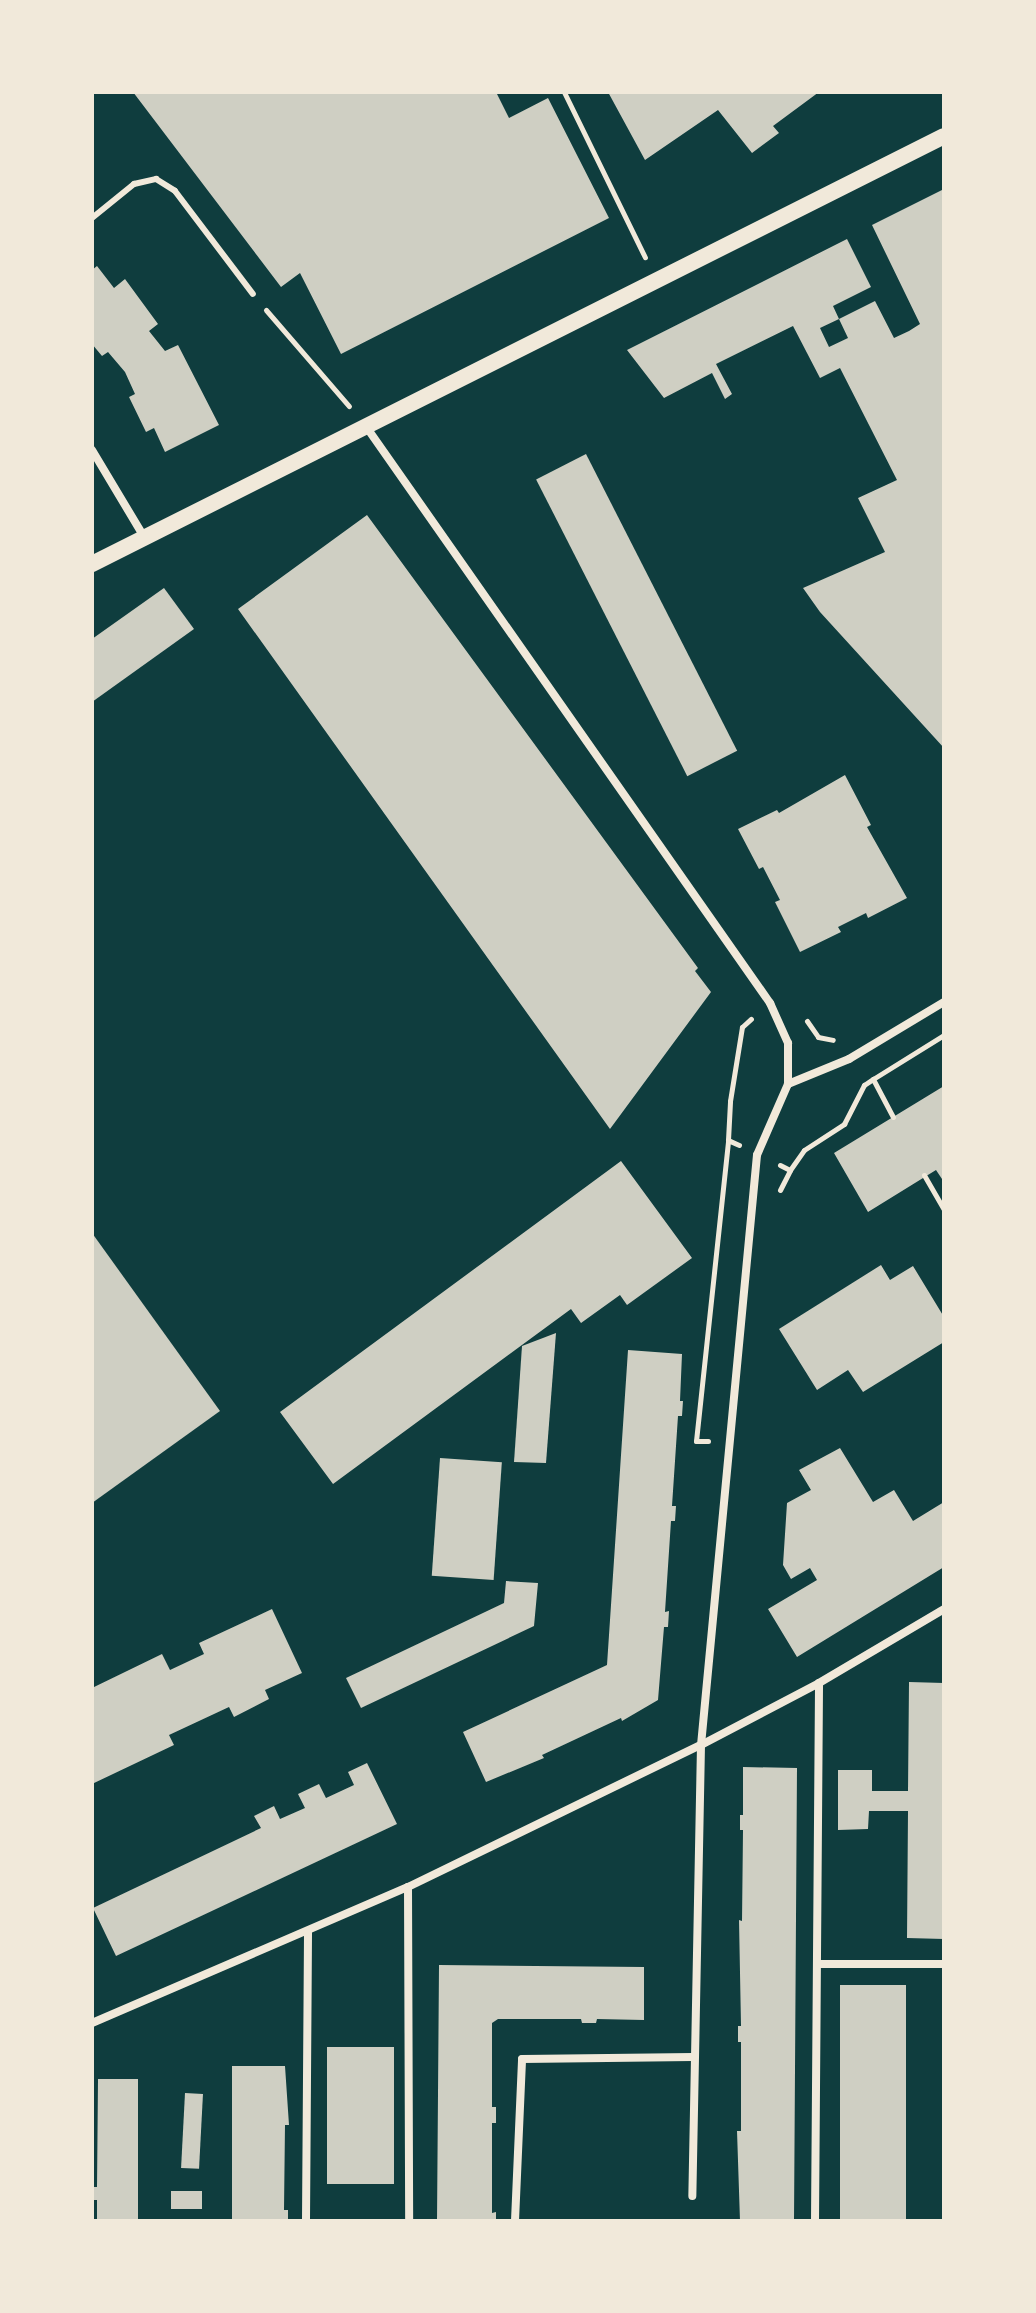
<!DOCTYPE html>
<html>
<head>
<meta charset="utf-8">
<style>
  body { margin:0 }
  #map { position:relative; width:1036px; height:2313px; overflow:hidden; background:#0f3d3e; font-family:Karla,sans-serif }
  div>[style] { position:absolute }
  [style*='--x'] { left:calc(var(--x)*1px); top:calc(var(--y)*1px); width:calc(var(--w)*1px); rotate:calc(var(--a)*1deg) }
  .building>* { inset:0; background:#cfcfc3; transform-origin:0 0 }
  .path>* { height:5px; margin:-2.5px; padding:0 2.5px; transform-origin:2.5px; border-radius:2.5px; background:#f1e9da }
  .service>* { height:6px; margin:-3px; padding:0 3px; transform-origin:3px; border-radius:3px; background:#f1e9da }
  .minor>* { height:8px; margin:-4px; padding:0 4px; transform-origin:4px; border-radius:4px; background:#f1e9da }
  .secondary>* { height:16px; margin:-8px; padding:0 8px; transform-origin:8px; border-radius:8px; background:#f1e9da }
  span { translate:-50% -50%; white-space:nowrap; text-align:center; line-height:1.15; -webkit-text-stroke:6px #f1e9da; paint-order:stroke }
  .frame { position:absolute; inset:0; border:94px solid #f1e9da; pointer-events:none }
</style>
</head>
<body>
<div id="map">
  <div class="building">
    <div style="clip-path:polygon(133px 92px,496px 92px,509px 118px,548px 98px,609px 218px,341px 354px,300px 273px,281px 287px)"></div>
    <div style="clip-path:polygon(608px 92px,819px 92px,773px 126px,779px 133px,752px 153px,718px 110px,645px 160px)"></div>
    <div style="clip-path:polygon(944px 189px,944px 748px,820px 612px,803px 588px,885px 552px,858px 498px,897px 480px,840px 368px,820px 378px,793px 326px,716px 364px,732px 394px,725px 399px,712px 373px,664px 398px,627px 350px,847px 239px,871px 287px,833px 306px,839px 319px,820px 328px,829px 347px,848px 338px,839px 319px,875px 301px,894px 338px,909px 331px,920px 324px,872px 225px)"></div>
    <div style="clip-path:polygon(97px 266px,114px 288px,125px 279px,158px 324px,149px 331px,165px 351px,178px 345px,219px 425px,165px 452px,154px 428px,146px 432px,129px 397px,135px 394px,125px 372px,108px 352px,102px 356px,92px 344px,92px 270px)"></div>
    <div style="left:586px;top:454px;width:333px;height:56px;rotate:63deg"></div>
    <div style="clip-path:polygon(367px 515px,698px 968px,695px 971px,711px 992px,610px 1129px,238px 609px)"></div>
    <div style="clip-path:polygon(164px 588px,194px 629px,92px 702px,92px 639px)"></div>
    <div style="clip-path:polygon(845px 775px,871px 825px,867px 827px,907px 898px,868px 918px,866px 913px,838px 927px,841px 932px,800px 952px,775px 902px,780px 900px,763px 867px,759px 869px,738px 829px,777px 810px,779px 813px)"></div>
    <div style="clip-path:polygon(944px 1086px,944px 1182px,936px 1170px,868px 1212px,834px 1153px)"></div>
    <div style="clip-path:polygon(621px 1161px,692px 1258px,627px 1305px,620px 1295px,581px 1323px,571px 1309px,333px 1484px,280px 1412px)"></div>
    <div style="clip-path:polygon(92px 1233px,220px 1411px,92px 1503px)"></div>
    <div style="clip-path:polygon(881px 1265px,890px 1280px,913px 1266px,944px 1317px,944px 1342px,863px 1392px,848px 1370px,817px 1390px,779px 1329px)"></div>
    <div style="clip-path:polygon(556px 1333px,546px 1463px,514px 1462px,522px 1346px)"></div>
    <div style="clip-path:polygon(628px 1350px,682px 1354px,680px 1401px,683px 1401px,682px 1416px,678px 1416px,672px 1506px,676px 1506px,675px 1521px,671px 1521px,665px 1612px,669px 1611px,668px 1627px,664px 1627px,658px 1700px,622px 1721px,621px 1718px,542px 1755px,544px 1758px,486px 1782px,463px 1732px,607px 1665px)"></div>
    <div style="clip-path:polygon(840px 1448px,873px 1502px,894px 1490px,913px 1521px,944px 1502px,944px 1567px,797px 1657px,768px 1609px,817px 1580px,810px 1568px,791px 1579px,783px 1565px,787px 1503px,811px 1490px,799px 1470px)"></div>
    <div style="left:440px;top:1458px;width:62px;height:118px;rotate:4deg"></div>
    <div style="clip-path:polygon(506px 1581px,538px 1583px,534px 1626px,361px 1708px,346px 1678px,504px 1603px)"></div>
    <div style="clip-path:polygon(272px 1609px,302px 1673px,265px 1690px,269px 1699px,234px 1717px,229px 1707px,169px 1735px,174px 1745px,92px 1784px,92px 1688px,162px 1654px,170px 1670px,204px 1654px,199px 1643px)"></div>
    <div style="clip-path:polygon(909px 1682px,944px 1683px,944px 1939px,907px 1938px,908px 1811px,869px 1811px,868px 1829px,838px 1830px,838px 1770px,872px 1770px,872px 1791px,908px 1791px)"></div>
    <div style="clip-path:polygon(367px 1763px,397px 1824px,116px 1956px,93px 1908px,261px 1828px,254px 1816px,274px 1806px,280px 1819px,305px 1808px,298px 1794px,319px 1784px,326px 1798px,354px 1785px,348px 1772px)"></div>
    <div style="clip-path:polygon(743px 1767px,797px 1768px,794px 2221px,740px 2221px,737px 2131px,741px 2131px,741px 2042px,738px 2042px,738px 2026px,741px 2026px,739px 1920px,742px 1921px,743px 1830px,740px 1830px,740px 1815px,743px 1815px)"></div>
    <div style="clip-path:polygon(439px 1965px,644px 1967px,644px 2020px,597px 2019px,596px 2023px,582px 2023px,581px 2019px,498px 2019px,492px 2023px,492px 2107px,496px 2107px,496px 2123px,492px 2123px,492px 2213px,496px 2212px,496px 2221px,437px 2221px)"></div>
    <div style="left:840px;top:1985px;width:66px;height:236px"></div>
    <div style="left:394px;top:2047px;width:137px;height:67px;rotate:90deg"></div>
    <div style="clip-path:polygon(232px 2066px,285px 2066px,289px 2125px,285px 2125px,284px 2210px,288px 2210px,288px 2221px,232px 2221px)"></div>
    <div style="clip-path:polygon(98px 2079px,138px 2079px,138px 2221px,97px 2221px,97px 2200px,92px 2200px,92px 2187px,97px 2187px)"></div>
    <div style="left:185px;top:2093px;width:18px;height:75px;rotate:3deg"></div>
    <div style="left:171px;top:2191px;width:31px;height:18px"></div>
  </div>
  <div class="path">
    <div style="--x:564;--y:92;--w:184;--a:63.9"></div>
    <div style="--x:266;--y:310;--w:127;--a:49.2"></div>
    <div style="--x:807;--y:1021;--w:19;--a:55"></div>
    <div style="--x:818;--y:1037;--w:15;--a:11"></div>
    <div style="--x:893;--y:1117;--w:43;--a:-117.8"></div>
    <div style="--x:873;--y:1079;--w:84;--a:-31.8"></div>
    <div style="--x:739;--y:1145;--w:12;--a:-156"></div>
    <div style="--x:728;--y:1140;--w:39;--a:-87"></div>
    <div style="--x:730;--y:1101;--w:75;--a:-80.8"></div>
    <div style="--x:742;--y:1027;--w:12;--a:-42"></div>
    <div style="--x:780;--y:1165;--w:11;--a:27"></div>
    <div style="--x:790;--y:1170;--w:24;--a:-55"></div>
    <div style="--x:804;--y:1150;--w:48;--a:-33"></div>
    <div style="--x:844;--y:1124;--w:44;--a:-62.9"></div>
    <div style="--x:864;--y:1085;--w:11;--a:-34"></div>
    <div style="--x:924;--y:1175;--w:39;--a:60"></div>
    <div style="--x:780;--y:1190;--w:22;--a:-63"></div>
    <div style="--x:708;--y:1441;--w:12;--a:180"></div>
    <div style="--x:696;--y:1441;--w:303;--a:-83.9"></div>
  </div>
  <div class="service">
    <div style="--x:92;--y:218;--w:54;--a:-39"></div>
    <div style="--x:134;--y:184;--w:23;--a:-13"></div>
    <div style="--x:156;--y:179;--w:22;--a:32"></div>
    <div style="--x:175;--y:191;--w:129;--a:52.9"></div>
  </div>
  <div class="minor">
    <div style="--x:365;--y:425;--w:706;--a:54.98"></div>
    <div style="--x:770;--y:1003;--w:44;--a:65.8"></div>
    <div style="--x:788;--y:1043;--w:41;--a:90"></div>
    <div style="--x:788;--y:1084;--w:77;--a:113.6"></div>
    <div style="--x:757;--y:1155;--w:593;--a:95.42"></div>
    <div style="--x:701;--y:1745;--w:451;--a:91.1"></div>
    <div style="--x:92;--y:450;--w:101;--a:59.1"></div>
    <div style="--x:788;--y:1084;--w:66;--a:-22.3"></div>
    <div style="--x:849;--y:1059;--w:111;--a:-31"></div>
    <div style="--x:408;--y:1887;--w:334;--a:89.8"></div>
    <div style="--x:817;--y:1964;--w:127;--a:0"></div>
    <div style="--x:92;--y:2023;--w:344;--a:-23.3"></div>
    <div style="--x:408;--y:1887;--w:326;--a:-25.9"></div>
    <div style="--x:701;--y:1745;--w:133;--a:-27.7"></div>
    <div style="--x:819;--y:1683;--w:145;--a:-30.6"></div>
    <div style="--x:306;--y:2221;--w:290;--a:-89.6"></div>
    <div style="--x:515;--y:2221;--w:162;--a:-87.5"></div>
    <div style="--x:522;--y:2059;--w:171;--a:-0.7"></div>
    <div style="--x:815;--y:2221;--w:538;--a:-89.57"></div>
  </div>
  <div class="secondary">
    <div style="--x:92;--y:564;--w:953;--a:-26.67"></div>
  </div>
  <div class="frame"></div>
</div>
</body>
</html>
